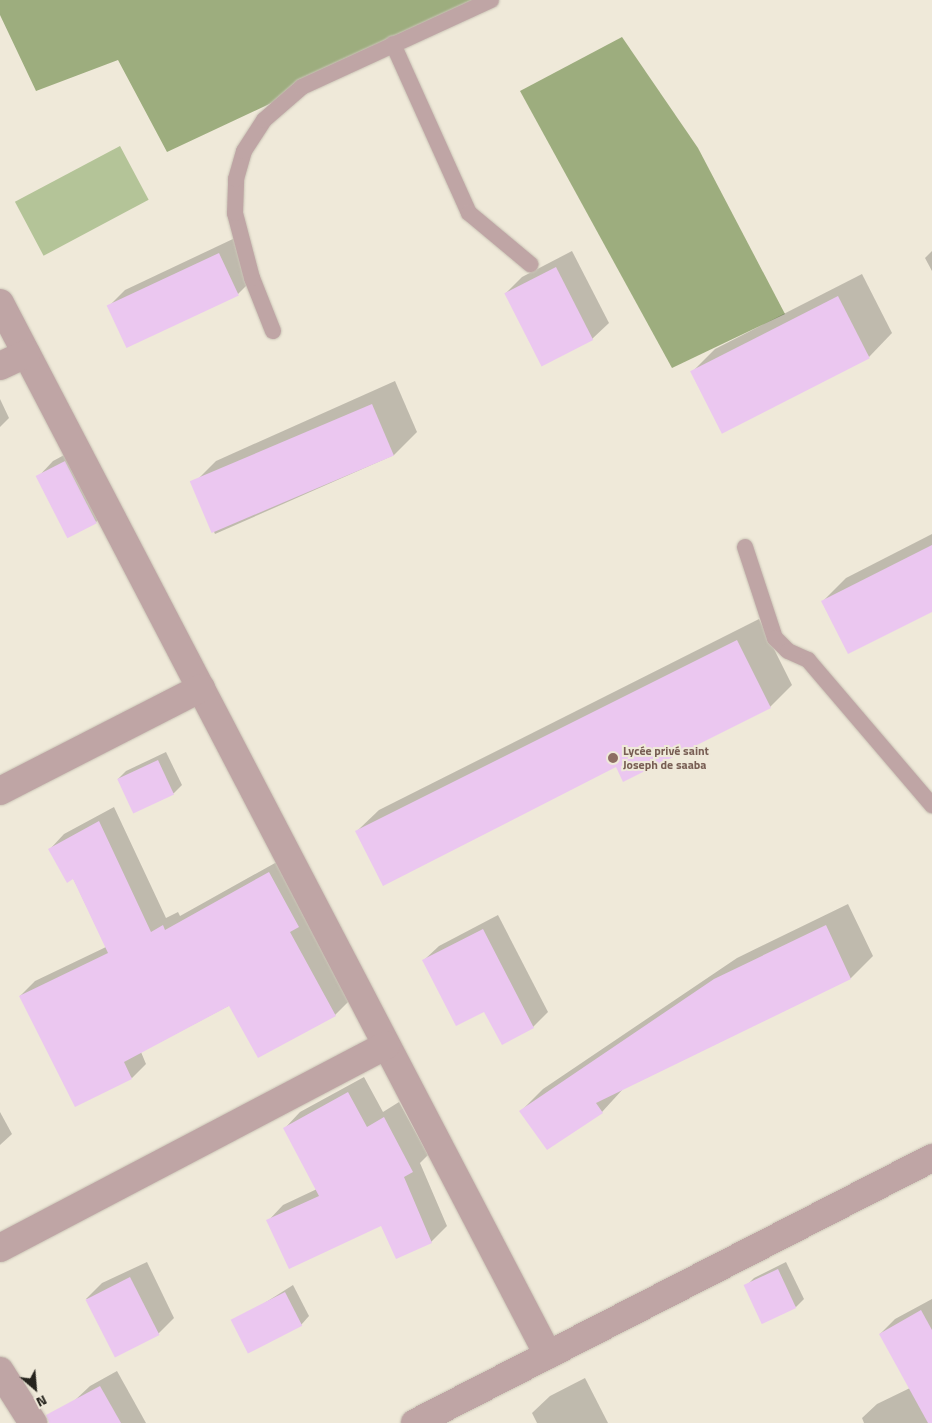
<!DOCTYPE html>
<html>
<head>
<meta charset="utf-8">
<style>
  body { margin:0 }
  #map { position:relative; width:932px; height:1423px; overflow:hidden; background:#efe9d9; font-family:"Titillium Web",sans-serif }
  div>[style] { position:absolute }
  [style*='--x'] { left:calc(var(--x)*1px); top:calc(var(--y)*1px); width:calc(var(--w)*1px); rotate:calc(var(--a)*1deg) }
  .green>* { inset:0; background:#b4c498; transform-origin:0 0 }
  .forest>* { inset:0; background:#9dad7e }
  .shadow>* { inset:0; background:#0003 }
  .building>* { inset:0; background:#ebc7f0; transform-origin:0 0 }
  .roads { filter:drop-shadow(0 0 1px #cbc5b7) drop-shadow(0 0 1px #cbc5b7) }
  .service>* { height:16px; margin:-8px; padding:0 8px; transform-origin:8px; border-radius:8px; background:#bfa5a5 }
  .minor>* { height:28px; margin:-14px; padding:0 14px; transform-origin:14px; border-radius:14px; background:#bfa5a5 }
  .dots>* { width:14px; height:14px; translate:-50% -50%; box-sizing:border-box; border:2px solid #efe9d9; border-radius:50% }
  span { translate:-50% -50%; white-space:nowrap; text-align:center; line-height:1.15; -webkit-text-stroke:4px #efe9d9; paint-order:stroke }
  .education-label { font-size:12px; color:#785e54; font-weight:700 }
  .left { translate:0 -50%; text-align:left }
  .north { position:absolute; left:10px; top:1363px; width:50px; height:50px; -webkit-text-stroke:4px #efe9d9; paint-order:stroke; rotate:153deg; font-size:14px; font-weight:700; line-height:20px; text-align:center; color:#25231d }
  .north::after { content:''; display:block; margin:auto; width:18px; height:22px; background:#25231d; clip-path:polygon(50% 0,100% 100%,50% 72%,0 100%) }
</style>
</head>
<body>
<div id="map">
  <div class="green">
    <div style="left:120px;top:146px;width:61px;height:119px;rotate:62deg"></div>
  </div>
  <div class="forest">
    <div style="clip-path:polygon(0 0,491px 0,167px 152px,118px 60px,36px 91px,0 15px)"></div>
    <div style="clip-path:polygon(622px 37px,698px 148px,785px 314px,672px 368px,520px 91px)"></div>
  </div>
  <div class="shadow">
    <div style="clip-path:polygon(235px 238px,254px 278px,238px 294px,109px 306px,125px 290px)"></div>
    <div style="clip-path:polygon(572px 251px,609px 323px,592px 339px,506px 293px,522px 277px)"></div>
    <div style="clip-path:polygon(932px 251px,932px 271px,925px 258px)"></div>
    <div style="clip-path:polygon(862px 274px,892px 333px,869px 357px,692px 372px,715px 349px)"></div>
    <div style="clip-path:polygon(395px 381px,417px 432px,394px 455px,215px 534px,193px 484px,216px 461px)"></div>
    <div style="clip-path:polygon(0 399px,9px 418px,0 427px)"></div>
    <div style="clip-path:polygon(81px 446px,113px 506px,96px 522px,37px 478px,53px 461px)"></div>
    <div style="clip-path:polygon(932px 534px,932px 611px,823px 601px,846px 578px)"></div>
    <div style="clip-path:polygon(759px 619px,792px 685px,770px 707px,357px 831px,379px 810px)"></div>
    <div style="clip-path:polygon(166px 752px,182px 785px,174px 793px,134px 812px,118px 779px,126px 771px)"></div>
    <div style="clip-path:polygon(114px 807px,166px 918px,178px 912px,180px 916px,284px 858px,350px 1000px,335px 1015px,230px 1005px,141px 1052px,146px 1064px,132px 1078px,20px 996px,35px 981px,106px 947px,73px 878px,50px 849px,64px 834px)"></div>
    <div style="clip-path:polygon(848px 904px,873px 956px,851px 978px,623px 1089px,602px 1112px,521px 1111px,543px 1089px,737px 958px)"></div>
    <div style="clip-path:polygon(498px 915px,548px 1012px,533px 1027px,484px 1010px,424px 960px,439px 946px)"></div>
    <div style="clip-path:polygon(364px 1077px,383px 1112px,399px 1102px,428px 1155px,420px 1163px,447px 1226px,431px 1242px,382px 1224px,268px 1221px,283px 1205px,317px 1189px,285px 1128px,300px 1112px)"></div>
    <div style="clip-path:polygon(0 1112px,12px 1134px,0 1145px)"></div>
    <div style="clip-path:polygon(147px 1262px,174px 1318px,158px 1334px,86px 1299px,102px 1283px)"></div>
    <div style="clip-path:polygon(786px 1262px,804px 1299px,796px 1307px,746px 1286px,754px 1278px)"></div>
    <div style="clip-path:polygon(293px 1285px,309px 1316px,301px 1325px,233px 1323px)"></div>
    <div style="clip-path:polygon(932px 1299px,932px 1423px,864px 1423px,862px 1418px,877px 1404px,910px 1388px,880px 1334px,895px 1319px)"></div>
    <div style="clip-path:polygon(117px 1371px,146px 1423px,85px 1423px,73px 1402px,90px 1386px)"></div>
    <div style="clip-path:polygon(585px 1378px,608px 1423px,537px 1423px,532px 1413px,550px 1396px)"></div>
  </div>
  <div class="building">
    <div style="left:219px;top:253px;width:47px;height:124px;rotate:65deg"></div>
    <div style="left:556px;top:267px;width:82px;height:58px;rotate:63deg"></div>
    <div style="left:838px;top:296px;width:70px;height:166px;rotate:63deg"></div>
    <div style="left:372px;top:404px;width:56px;height:198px;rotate:67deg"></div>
    <div style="left:65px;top:461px;width:70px;height:33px;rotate:63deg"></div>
    <div style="clip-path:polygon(932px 545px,932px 612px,848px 654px,821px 601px)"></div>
    <div style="clip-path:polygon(737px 640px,771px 708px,623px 782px,616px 767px,383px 886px,355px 831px)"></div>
    <div style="left:158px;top:760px;width:38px;height:45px;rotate:65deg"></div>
    <div style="clip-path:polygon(99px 821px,151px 932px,163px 925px,165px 930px,269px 872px,299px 927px,290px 932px,336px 1016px,258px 1058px,229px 1006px,124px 1062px,132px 1079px,75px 1107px,19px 996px,108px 953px,73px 879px,67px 883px,48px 849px)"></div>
    <div style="clip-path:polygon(826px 925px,851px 979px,596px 1103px,603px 1113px,547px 1150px,519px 1111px,714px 979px)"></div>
    <div style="clip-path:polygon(483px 929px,534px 1028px,502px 1045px,484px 1012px,456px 1026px,422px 960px)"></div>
    <div style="clip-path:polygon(348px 1092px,367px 1127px,384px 1117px,413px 1172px,404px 1177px,432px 1243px,396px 1259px,381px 1226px,289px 1269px,266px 1220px,319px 1196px,283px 1128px)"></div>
    <div style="left:778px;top:1269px;width:43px;height:38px;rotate:65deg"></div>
    <div style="left:130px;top:1277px;width:65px;height:50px;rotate:63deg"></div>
    <div style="left:285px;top:1292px;width:38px;height:61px;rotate:63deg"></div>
    <div style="clip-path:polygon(921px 1310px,932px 1330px,932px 1423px,928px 1423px,879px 1334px)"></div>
    <div style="clip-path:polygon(100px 1386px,121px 1423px,49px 1423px,46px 1415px)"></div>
  </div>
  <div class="roads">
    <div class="service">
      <div style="--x:393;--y:44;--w:185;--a:65.8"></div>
      <div style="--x:469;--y:213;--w:80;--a:39.9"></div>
      <div style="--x:273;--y:331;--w:57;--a:-111.6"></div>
      <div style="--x:252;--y:278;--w:67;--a:-104.7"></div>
      <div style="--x:235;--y:213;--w:34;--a:-88"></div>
      <div style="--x:236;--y:179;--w:29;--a:-74"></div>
      <div style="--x:244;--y:151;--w:37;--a:-57"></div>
      <div style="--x:264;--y:120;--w:50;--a:-41"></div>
      <div style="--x:302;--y:87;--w:208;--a:-24.7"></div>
      <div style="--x:745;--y:547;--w:96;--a:71.8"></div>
      <div style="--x:775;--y:638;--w:18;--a:45"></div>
      <div style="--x:788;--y:651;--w:22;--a:24"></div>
      <div style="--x:808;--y:660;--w:191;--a:49.5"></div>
    </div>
    <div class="minor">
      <div style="--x:0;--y:303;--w:1186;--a:62.48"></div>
      <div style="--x:0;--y:366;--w:29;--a:-25"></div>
      <div style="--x:0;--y:791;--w:226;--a:-27.1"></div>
      <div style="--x:0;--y:1248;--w:436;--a:-27.7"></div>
      <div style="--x:0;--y:1371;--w:62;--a:57.6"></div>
      <div style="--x:415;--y:1423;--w:581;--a:-27.14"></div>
    </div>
  </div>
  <div class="dots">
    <div style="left:613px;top:758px;background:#8d6e63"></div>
  </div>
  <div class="education-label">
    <span class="left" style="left:623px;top:758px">Lycée privé saint<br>Joseph de saaba</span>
  </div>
  <div class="north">N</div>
</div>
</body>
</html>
